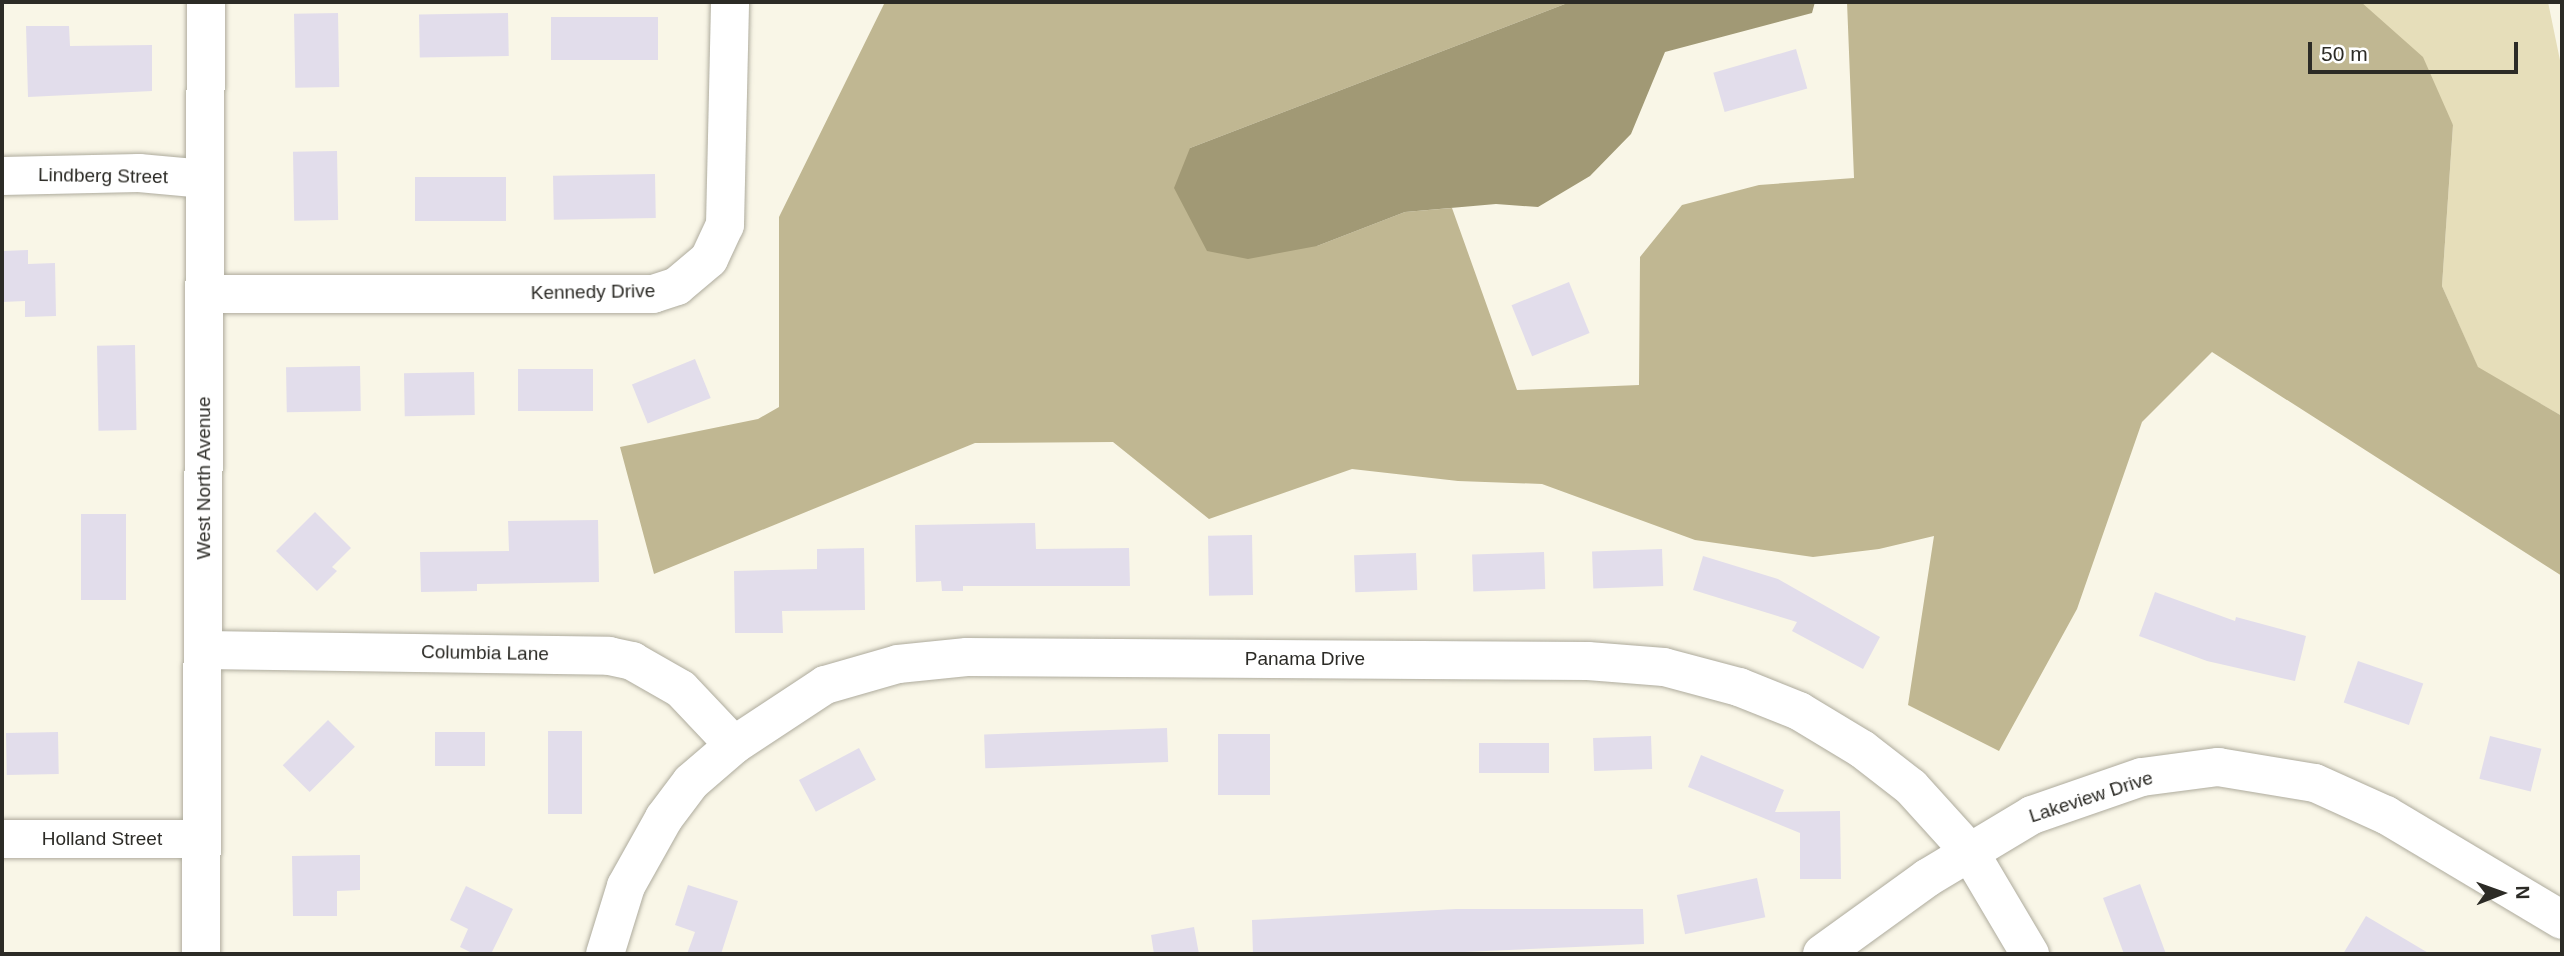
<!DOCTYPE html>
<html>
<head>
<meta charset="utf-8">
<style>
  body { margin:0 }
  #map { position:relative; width:2564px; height:956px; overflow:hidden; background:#f9f6e7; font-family:Helvetica,sans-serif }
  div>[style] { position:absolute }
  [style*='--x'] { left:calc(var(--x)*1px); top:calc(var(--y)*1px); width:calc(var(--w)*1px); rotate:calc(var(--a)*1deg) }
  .green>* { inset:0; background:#e6deba }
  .forest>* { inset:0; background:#c0b792 }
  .water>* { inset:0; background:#a19975 }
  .building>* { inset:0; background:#e2ddeb; transform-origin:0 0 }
  .roads { filter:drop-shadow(0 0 2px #aeab9d) drop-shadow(0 0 2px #aeab9d) }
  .minor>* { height:38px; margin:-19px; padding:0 19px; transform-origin:19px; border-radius:19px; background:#fff }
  span { translate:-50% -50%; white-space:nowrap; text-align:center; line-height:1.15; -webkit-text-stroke:6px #fff; paint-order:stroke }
  .street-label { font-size:19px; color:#2c2b26 }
  .frame { position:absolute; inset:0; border:4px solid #2c2b26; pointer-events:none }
  .north { position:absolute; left:2466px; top:858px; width:70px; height:70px; -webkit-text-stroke:5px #fff; paint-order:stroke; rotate:89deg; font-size:19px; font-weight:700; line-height:28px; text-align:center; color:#2c2b26 }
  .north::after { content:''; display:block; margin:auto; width:24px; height:32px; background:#2c2b26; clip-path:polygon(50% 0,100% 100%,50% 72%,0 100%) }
  .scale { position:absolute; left:2308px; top:42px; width:210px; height:32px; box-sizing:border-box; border:4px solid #2c2b26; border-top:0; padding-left:9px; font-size:21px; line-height:24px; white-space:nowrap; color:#2c2b26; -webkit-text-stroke:5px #fff; paint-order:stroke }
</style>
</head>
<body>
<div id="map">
  <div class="green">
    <div style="clip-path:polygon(2361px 2px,2548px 2px,2562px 70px,2562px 416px,2478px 368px,2442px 286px,2453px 125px)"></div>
  </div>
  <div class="forest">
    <div style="clip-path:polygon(885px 2px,1570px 2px,1190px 148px,1317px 246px,1405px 212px,1452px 208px,1517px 390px,1639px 385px,1640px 257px,1682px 205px,1759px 185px,1854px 178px,1847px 2px,2361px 2px,2423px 57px,2453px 125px,2442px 286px,2478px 367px,2562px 416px,2562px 576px,2212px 352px,2142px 422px,2077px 609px,1999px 751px,1908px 705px,1934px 536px,1879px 549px,1813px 557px,1695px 540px,1542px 484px,1458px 481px,1352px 469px,1209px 519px,1113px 442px,975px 443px,654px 574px,620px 447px,758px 419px,779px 407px,779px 217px)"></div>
  </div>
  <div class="water">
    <div style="clip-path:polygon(1570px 2px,1815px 2px,1812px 13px,1665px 52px,1631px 134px,1590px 176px,1538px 207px,1496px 204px,1405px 212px,1317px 246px,1248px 259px,1207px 251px,1174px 188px,1190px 148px)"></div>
  </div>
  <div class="building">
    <div style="left:338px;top:13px;width:74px;height:44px;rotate:89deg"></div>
    <div style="left:508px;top:13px;width:43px;height:89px;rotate:89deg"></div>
    <div style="left:658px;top:17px;width:43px;height:107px;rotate:90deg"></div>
    <div style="clip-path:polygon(26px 26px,69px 26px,70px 46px,152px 45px,152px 91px,28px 97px)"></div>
    <div style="left:1796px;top:49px;width:41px;height:86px;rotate:74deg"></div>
    <div style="left:337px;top:151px;width:69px;height:44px;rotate:89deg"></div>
    <div style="left:655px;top:174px;width:44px;height:102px;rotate:89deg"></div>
    <div style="left:506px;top:177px;width:44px;height:91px;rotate:90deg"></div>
    <div style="clip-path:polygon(28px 250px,28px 264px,55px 263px,56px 316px,25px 317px,25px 301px,2px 302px,2px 251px)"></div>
    <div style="left:1569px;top:282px;width:55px;height:62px;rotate:68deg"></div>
    <div style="left:135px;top:345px;width:85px;height:38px;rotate:89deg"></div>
    <div style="left:695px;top:359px;width:42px;height:68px;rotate:68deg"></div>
    <div style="left:360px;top:366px;width:45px;height:74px;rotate:89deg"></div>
    <div style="left:593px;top:369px;width:42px;height:75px;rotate:90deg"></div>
    <div style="left:474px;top:372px;width:43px;height:70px;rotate:89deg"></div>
    <div style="clip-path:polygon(315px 512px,351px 548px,332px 567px,337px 571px,317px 591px,276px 551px)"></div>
    <div style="left:81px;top:514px;width:45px;height:86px"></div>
    <div style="clip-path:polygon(598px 520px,599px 582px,477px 584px,477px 591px,421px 592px,420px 552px,509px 551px,508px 521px)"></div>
    <div style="clip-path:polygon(1035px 523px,1036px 549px,1129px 548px,1130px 586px,963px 586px,963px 591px,942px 591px,941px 581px,916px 582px,915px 525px)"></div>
    <div style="left:1252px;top:535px;width:60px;height:44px;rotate:89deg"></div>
    <div style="clip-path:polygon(864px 548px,865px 610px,782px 611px,783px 633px,735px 633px,734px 571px,817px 569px,817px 549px)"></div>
    <div style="left:1662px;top:549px;width:37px;height:70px;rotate:88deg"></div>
    <div style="left:1544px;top:552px;width:37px;height:72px;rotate:88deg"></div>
    <div style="left:1416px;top:553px;width:37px;height:62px;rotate:88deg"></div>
    <div style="clip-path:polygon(1703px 556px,1778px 579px,1880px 637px,1863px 669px,1792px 631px,1797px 622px,1693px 590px)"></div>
    <div style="clip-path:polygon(2155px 592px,2235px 621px,2236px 617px,2306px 636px,2295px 681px,2207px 661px,2139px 636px)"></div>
    <div style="left:2358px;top:661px;width:69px;height:44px;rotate:19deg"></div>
    <div style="left:328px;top:720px;width:38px;height:64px;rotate:45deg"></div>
    <div style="left:1167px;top:728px;width:34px;height:183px;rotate:88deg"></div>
    <div style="left:548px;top:731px;width:34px;height:83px"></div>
    <div style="left:58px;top:732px;width:42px;height:52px;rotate:89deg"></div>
    <div style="left:485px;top:732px;width:34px;height:50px;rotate:90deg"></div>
    <div style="left:1270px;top:734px;width:61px;height:52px;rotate:90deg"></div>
    <div style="left:1651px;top:736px;width:33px;height:58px;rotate:88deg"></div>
    <div style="left:2490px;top:736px;width:53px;height:44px;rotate:14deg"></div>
    <div style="left:1549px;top:743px;width:30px;height:70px;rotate:90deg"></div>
    <div style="left:859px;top:748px;width:36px;height:68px;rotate:62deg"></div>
    <div style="clip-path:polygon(1701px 755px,1784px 790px,1775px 812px,1840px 811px,1841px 879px,1800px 879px,1800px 833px,1688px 787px)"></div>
    <div style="clip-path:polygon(360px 855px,360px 890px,337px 891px,337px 916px,293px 916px,292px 856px)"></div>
    <div style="left:1757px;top:878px;width:40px;height:82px;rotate:78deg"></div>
    <div style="clip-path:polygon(2140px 884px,2166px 954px,2124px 954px,2103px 898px)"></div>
    <div style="clip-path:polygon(688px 885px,738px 901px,721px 954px,687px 954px,695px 932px,675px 925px)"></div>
    <div style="clip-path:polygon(466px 886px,513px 909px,491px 954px,474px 954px,460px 947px,468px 929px,450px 920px)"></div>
    <div style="clip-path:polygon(1456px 909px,1643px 909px,1644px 944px,1419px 954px,1253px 954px,1252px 920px)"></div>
    <div style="clip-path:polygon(2366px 916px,2430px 954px,2343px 954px)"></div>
    <div style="clip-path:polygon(1194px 927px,1199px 954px,1154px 954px,1151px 935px)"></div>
  </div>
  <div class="roads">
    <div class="minor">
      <div style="--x:2;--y:176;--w:137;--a:-1.3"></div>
      <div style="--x:139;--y:173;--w:66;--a:5.2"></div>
      <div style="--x:205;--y:294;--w:448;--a:0"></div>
      <div style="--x:653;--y:294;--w:25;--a:-18"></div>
      <div style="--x:677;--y:286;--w:42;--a:-40.2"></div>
      <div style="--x:709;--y:259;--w:38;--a:-65"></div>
      <div style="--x:725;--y:225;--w:223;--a:-88.7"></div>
      <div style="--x:204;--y:650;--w:405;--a:0.8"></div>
      <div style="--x:609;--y:656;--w:24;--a:12"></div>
      <div style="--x:632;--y:661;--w:56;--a:29.7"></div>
      <div style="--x:681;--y:689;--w:77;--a:46.6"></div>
      <div style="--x:2;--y:839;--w:200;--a:0"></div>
      <div style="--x:201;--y:954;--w:952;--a:-89.7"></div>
      <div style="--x:605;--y:954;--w:71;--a:-72.8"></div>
      <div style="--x:626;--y:886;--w:78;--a:-60.8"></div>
      <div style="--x:664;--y:818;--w:45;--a:-53.1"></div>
      <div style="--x:691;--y:782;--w:57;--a:-40.7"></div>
      <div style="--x:734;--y:745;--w:109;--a:-33.4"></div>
      <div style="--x:825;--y:685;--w:76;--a:-16"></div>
      <div style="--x:898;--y:664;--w:69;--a:-5.8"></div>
      <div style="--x:967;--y:657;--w:621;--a:0.37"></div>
      <div style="--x:1588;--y:661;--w:76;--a:4.5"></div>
      <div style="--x:1664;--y:667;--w:78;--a:14.9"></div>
      <div style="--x:1739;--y:687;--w:65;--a:21.8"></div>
      <div style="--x:1799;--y:711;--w:74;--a:31.1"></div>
      <div style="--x:1862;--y:749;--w:62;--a:37.8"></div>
      <div style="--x:1911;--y:787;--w:86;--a:47.8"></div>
      <div style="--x:1969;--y:851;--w:120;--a:59.4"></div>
      <div style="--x:1822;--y:954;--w:130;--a:-35.9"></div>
      <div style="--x:1927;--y:878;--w:122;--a:-31"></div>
      <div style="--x:2032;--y:815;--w:116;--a:-19.1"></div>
      <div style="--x:2142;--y:777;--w:77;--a:-7.5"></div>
      <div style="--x:2218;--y:767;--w:98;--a:9.4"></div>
      <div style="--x:2315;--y:783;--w:78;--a:24.3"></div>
      <div style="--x:2386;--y:815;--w:205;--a:30.8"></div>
    </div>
  </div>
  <div class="street-label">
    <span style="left:103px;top:176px;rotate:1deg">Lindberg Street</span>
    <span style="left:593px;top:292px;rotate:-1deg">Kennedy Drive</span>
    <span style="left:204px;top:478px;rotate:-90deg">West North Avenue</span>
    <span style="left:485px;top:653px;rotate:1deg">Columbia Lane</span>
    <span style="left:1305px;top:659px">Panama Drive</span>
    <span style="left:2091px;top:797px;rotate:-18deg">Lakeview Drive</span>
    <span style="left:102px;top:839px">Holland Street</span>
  </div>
  <div class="frame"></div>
  <div class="north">N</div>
  <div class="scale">50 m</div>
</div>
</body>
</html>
